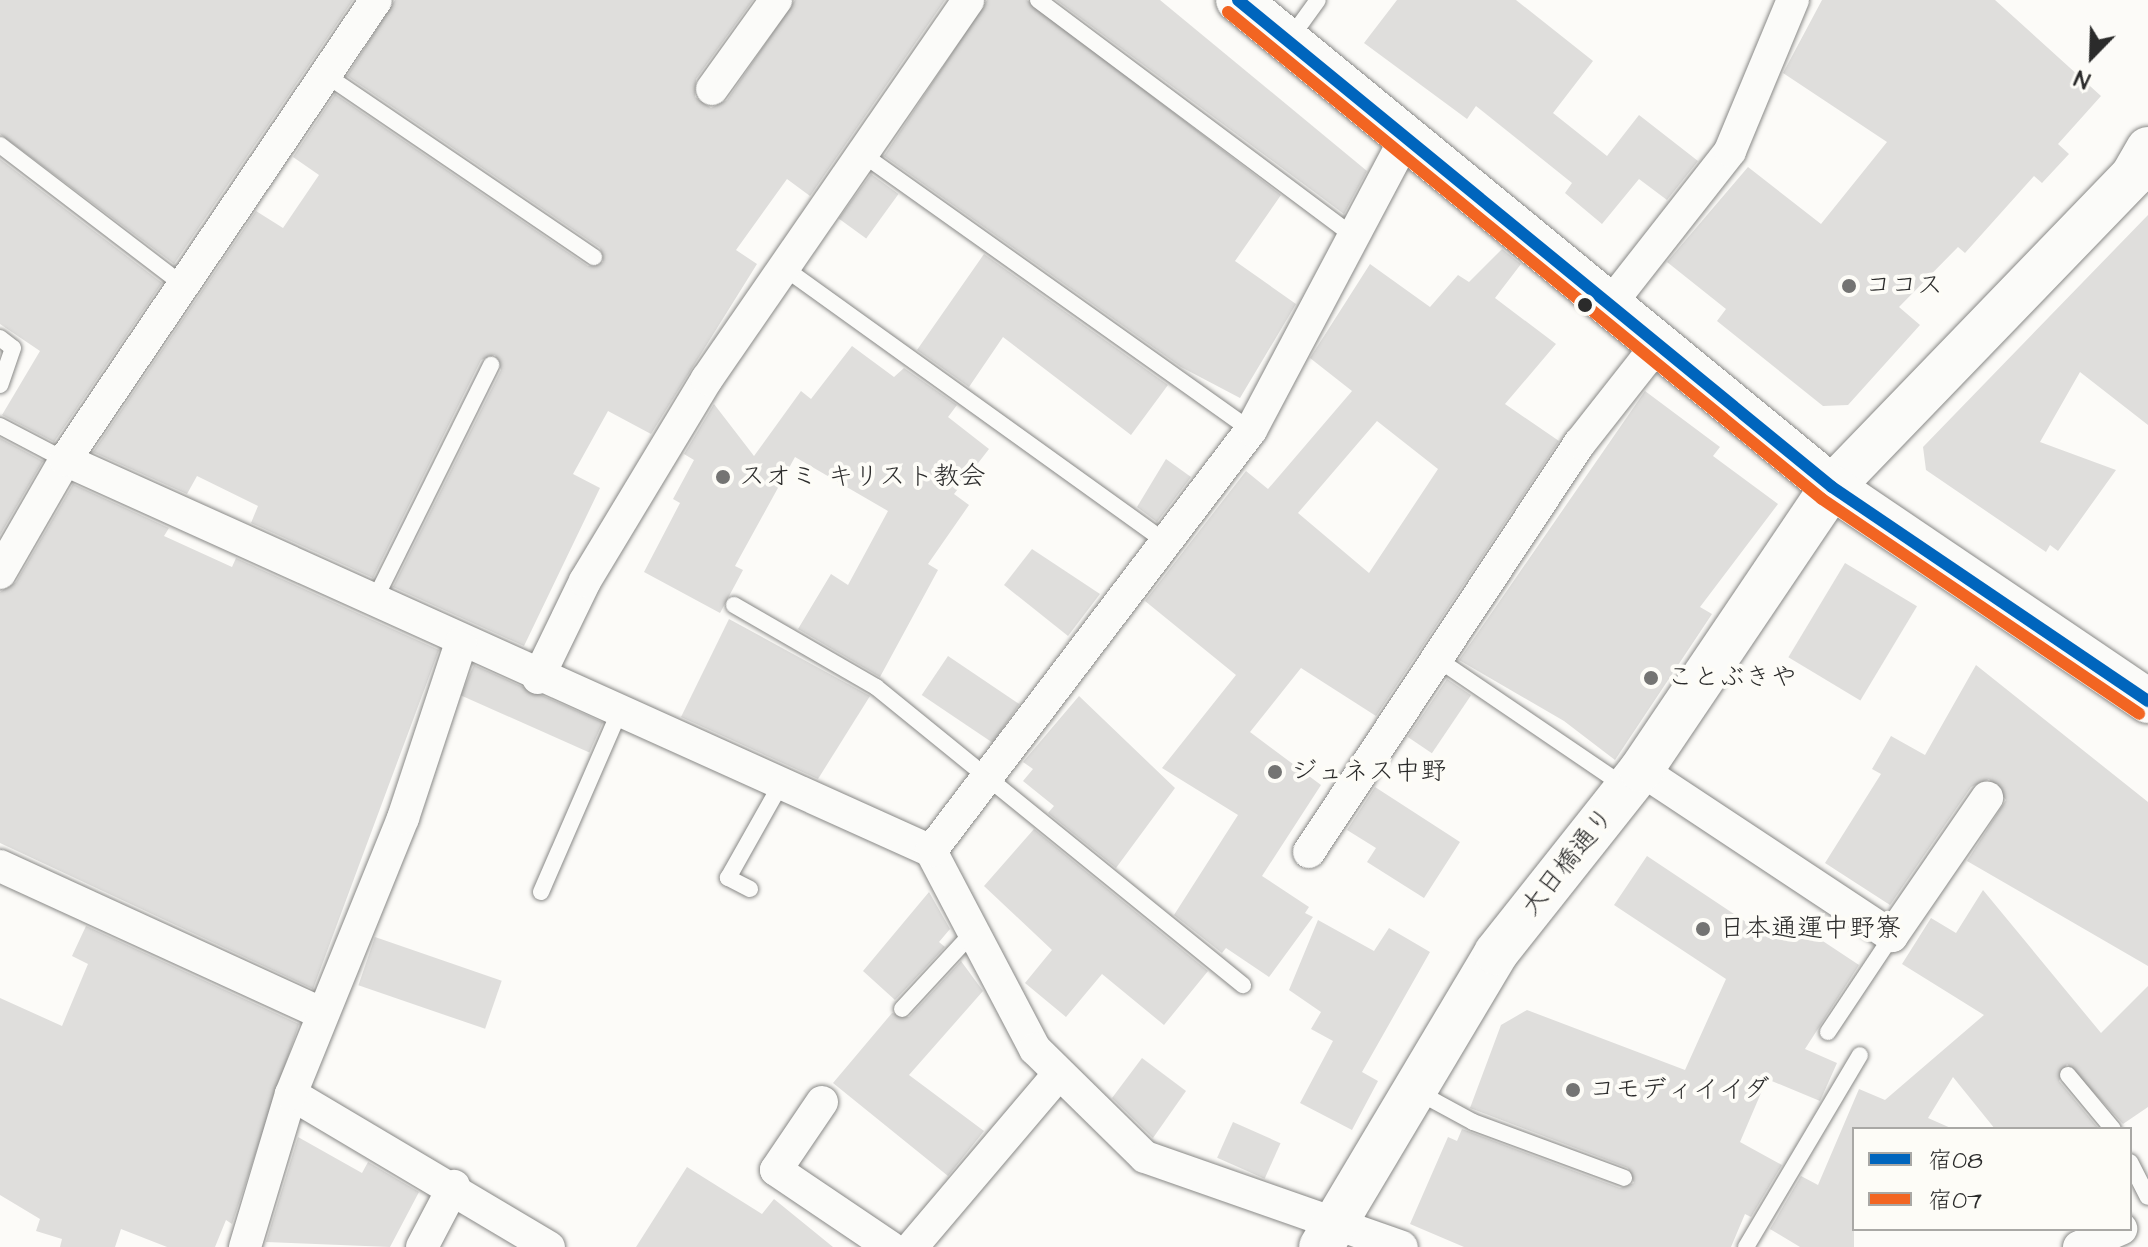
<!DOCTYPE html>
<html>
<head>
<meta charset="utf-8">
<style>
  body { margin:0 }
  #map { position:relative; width:2148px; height:1247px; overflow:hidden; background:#fcfbf8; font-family:"Architects Daughter","Klee One",sans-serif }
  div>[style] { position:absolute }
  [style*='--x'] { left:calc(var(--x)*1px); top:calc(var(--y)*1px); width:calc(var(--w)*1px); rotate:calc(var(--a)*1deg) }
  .building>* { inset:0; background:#dfdedc; transform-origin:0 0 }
  .roads { filter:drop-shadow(0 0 2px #898987) drop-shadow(0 0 2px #898987) }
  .lane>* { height:16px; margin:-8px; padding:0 8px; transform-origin:8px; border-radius:8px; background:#fbfbf9 }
  .street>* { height:32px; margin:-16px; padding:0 16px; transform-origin:16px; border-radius:16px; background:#fbfbf9 }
  .secondary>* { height:44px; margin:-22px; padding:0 22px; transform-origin:22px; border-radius:22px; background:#fbfbf9 }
  .primary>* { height:44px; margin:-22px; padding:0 22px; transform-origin:22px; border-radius:22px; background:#fbfbf9 }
  .bus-1>* { height:12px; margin:-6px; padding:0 6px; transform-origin:6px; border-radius:6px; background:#0065bd }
  .bus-2>* { height:12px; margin:-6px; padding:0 6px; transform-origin:6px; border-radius:6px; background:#f26522 }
  .dots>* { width:22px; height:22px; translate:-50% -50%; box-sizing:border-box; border:4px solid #fdfcf7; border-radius:50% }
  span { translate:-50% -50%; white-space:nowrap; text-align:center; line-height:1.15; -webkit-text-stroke:8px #fdfcf7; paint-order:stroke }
  .poi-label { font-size:26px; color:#2b2b2b }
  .left { translate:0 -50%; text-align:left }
  .street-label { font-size:26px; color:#2b2b2b }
  .legend { position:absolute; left:1852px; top:1127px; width:280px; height:104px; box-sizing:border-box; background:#fdfcf7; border:2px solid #a9a8a5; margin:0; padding:10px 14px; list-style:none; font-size:24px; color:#2b2b2b }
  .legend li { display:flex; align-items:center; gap:16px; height:40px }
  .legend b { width:40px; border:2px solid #a9a8a5 }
  .north { position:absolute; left:2052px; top:16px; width:80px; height:80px; -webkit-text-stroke:6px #fdfcf7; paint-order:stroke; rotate:203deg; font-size:22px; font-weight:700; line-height:32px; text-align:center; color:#2b2b2b }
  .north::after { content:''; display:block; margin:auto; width:28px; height:36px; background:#2b2b2b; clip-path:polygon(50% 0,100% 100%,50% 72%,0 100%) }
</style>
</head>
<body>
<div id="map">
  <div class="building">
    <div style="clip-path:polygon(0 0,353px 0,174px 264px,0 134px)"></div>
    <div style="clip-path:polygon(395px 0,753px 0,696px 79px,695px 97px,711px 108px,727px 100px,795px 0,945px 0,810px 196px,787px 179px,736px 250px,757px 264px,651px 434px,608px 411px,573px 474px,600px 488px,524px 646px,393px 587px,501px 370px,495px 355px,481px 360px,373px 578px,251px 523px,258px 506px,197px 476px,187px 494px,93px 452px,256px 211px,283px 228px,319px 175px,293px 157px,335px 94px,588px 266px,603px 262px,600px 248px,347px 76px)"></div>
    <div style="clip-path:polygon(987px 0,1027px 0,1281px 195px,1235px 261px,1296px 304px,1240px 398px,1181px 367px,884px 156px)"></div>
    <div style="clip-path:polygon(1056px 0,1160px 0,1367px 171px,1344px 214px)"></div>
    <div style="clip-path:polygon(1397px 0,1516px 0,1593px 61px,1553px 113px,1607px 156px,1639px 115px,1698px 161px,1667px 200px,1639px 179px,1602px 224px,1565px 193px,1572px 183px,1476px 106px,1467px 119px,1364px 43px)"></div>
    <div style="clip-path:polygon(1822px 0,1995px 0,2101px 96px,2058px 144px,2069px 154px,2042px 183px,2034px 176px,1965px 253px,1958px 247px,1899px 307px,1920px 325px,1848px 405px,1823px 406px,1717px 321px,1726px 309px,1667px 262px,1748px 167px,1821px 224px,1887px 142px,1783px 73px)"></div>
    <div style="clip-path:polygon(0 159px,162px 283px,54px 442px,2px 415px,40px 351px,0 324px)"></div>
    <div style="left:871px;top:174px;width:34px;height:55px;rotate:36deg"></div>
    <div style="clip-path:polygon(2148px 215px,2148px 425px,2080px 372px,2040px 442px,2116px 470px,2058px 551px,2050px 545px,2046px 552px,1926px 470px,1923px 447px)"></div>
    <div style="clip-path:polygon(evenodd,1502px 249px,1521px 264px,1495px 298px,1556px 344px,1505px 404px,1559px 441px,1376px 716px,1301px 668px,1250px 732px,1321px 785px,1262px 876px,1309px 907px,1305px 913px,1313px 917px,1269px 977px,1226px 948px,1222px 953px,1174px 915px,1238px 815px,1162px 768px,1236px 675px,1145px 601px,1246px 471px,1268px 489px,1352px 391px,1310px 358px,1370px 264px,1430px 307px,1458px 275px,1469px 282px,1502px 249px,1377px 421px,1438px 469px,1369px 573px,1298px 513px,1377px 421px)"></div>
    <div style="clip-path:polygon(984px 254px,1168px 385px,1131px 435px,1003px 337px,969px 387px,917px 350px)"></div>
    <div style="clip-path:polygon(852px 346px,894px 377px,904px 368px,957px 405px,948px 417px,989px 449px,954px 494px,969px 505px,928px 564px,938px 570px,880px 677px,798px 629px,831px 574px,848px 585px,888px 511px,795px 457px,735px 566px,743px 570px,720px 613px,644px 572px,680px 503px,673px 499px,694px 460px,684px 454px,714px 404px,754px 456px,801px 391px,811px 399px)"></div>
    <div style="clip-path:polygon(1645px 391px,1720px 447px,1713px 456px,1778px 504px,1700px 607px,1712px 614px,1615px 760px,1564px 721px,1459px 660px)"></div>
    <div style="clip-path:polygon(0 438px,43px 461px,0 535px)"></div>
    <div style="clip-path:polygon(1166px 459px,1191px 477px,1157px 522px,1137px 507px)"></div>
    <div style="clip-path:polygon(73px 484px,169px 528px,164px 536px,232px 567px,236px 558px,439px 650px,313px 989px,0 843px,0 592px,16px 582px)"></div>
    <div style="clip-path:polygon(1032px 549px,1100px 594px,1068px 636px,1004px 585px)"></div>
    <div style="left:1845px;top:563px;width:84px;height:110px;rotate:31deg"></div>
    <div style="clip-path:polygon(729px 619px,870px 696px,818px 779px,681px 717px)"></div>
    <div style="left:948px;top:656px;width:86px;height:47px;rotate:34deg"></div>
    <div style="left:474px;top:665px;width:141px;height:33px;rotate:24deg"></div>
    <div style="clip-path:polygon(1976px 665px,2148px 802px,2148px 966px,1967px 861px,2006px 800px,1989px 779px,1971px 787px,1890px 905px,1825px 863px,1881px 774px,1872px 769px,1891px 736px,1925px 755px)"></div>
    <div style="left:1447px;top:679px;width:29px;height:70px;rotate:34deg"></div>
    <div style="clip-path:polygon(1079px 696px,1175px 788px,1116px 868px,1048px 813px,1054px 806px,1023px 781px,1033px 769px,1023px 762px)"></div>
    <div style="clip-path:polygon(1375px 787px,1460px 842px,1424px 898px,1367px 862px,1376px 848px,1347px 830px)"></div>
    <div style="clip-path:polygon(1034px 829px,1208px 971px,1164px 1025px,1102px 974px,1066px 1017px,1025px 983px,1052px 950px,984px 886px)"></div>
    <div style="clip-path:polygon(1647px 856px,1773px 940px,1788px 918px,1859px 965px,1805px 1049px,1837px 1063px,1820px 1101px,1767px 1079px,1740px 1142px,1782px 1165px,1751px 1217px,1745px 1214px,1731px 1247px,1464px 1247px,1410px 1224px,1448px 1137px,1457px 1141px,1462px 1129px,1620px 1188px,1634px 1183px,1628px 1168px,1470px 1108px,1501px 1025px,1527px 1010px,1685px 1070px,1726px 979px,1614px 905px)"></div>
    <div style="clip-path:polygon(1983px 890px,2101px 1033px,2148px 986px,2148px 1107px,2123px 1124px,2067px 1064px,2059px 1081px,2099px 1129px,1995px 1129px,1953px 1077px,1928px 1118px,1953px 1129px,1854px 1129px,1854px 1247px,1800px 1247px,1770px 1229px,1801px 1176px,1818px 1185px,1859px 1089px,1885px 1100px,1984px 1015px,1902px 964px,1931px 918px,1956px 933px)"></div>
    <div style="clip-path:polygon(929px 892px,950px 929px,939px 942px,945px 947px,895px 1000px,863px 971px)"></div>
    <div style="clip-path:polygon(1318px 920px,1374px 951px,1389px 928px,1430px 952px,1362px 1072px,1378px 1081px,1352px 1130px,1300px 1103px,1333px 1041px,1311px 1029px,1321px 1012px,1289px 990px)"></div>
    <div style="clip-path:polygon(86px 926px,299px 1024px,232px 1224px,226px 1220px,215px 1247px,167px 1247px,121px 1229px,115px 1247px,60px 1247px,62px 1239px,36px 1231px,40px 1219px,0 1195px,0 998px,62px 1026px,88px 964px,72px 956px)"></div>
    <div style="left:375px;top:937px;width:134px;height:51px;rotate:19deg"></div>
    <div style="clip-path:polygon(961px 961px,983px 991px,909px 1075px,984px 1131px,948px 1176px,833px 1083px,892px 1013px,909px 1017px)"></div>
    <div style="clip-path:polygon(1142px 1058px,1186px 1091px,1153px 1138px,1112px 1098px)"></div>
    <div style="left:1233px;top:1122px;width:52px;height:39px;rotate:24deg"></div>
    <div style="clip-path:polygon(298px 1137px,362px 1173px,368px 1162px,419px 1192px,390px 1247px,266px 1242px)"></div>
    <div style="clip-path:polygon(687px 1167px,762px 1214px,774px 1199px,833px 1247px,636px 1247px)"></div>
  </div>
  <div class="roads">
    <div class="lane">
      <div style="--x:1038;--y:0;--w:397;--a:36.8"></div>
      <div style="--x:1289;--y:40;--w:49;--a:-54.1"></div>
      <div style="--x:326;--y:75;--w:324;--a:34.2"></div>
      <div style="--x:0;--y:145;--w:234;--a:37.4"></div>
      <div style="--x:861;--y:153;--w:478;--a:35.4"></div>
      <div style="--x:783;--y:267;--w:470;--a:35.7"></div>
      <div style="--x:0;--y:338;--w:16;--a:38"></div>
      <div style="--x:13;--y:348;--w:39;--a:109"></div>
      <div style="--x:0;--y:426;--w:73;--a:27.6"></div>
      <div style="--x:373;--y:603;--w:266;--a:-63.6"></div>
      <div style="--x:734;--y:605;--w:164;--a:30"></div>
      <div style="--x:876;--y:687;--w:473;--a:39.1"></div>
      <div style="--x:1436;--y:658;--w:231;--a:34.2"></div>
      <div style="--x:750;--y:889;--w:25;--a:-153"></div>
      <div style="--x:728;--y:878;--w:108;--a:-60.6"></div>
      <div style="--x:541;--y:892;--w:193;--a:-66.5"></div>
      <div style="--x:902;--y:1009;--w:110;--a:-47.2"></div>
      <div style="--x:1828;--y:1032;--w:115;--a:-56.3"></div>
      <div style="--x:2068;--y:1075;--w:70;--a:50.2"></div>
      <div style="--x:1416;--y:1091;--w:65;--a:28.5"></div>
      <div style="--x:1473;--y:1122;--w:161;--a:20.3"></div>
      <div style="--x:2130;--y:1162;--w:39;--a:63"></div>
      <div style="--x:1746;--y:1247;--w:223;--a:-59.3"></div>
    </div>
    <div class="street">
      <div style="--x:712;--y:89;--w:110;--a:-54.3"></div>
      <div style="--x:1611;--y:303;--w:193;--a:-51.9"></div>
      <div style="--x:1730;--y:151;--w:164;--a:-67.4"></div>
      <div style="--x:65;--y:460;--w:950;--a:24.3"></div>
      <div style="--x:931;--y:851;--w:224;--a:62.3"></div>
      <div style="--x:1035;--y:1049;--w:154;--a:44.5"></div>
      <div style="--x:1145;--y:1157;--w:272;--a:19.3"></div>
      <div style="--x:0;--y:573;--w:130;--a:-60.1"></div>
      <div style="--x:65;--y:460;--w:555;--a:-55.94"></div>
      <div style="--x:538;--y:678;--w:108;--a:-64.1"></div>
      <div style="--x:585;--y:581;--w:236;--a:-58.9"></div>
      <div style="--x:707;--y:379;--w:460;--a:-55.4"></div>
      <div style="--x:1641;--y:770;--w:301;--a:33.5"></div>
      <div style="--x:1892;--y:936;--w:168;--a:-55.5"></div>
      <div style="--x:931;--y:851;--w:529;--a:-52.76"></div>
      <div style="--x:1251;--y:430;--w:329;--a:-62.1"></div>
      <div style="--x:1309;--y:852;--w:491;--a:-56.5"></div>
      <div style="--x:1580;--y:443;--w:126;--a:-51.8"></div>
      <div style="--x:0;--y:866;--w:355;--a:24.6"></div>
      <div style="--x:291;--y:1094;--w:300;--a:30.7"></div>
      <div style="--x:822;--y:1102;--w:82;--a:124.1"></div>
      <div style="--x:776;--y:1170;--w:138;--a:34"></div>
      <div style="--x:245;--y:1247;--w:160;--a:-73.3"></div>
      <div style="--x:291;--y:1094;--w:298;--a:-67.9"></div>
      <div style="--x:403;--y:818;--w:184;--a:-71.7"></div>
      <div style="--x:422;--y:1247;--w:69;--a:-62.3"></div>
      <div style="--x:912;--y:1247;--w:226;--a:-49.7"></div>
      <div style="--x:2079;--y:1247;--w:46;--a:-23.2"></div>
    </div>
    <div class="secondary">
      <div style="--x:1321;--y:1247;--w:342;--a:-59.2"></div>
      <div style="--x:1496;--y:953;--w:233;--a:-51.6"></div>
      <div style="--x:1641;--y:770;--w:341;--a:-56"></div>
      <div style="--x:1832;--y:487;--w:434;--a:-46"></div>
      <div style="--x:2133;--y:175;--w:30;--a:-60"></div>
    </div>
    <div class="primary">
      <div style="--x:1238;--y:0;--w:768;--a:39.35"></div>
      <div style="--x:1832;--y:487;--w:382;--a:34.1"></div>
    </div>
  </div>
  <div class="bus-1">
    <div style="--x:1238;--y:0;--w:768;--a:39.35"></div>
    <div style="--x:1832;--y:487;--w:382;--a:34.1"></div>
  </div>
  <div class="bus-2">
    <div style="--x:1228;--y:12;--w:768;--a:39.35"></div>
    <div style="--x:1822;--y:499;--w:383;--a:34.1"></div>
  </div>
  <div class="dots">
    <div style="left:1849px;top:286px;background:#747473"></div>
    <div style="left:1585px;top:305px;background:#2b2b2b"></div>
    <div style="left:723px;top:477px;background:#747473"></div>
    <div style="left:1651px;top:678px;background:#747473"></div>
    <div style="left:1275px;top:772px;background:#747473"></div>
    <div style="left:1703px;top:929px;background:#747473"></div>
    <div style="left:1573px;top:1090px;background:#747473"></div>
  </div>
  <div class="poi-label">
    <span class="left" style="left:1865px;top:286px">ココス</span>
    <span class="left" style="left:739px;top:477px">スオミ キリスト教会</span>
    <span class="left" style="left:1667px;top:678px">ことぶきや</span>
    <span class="left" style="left:1291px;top:772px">ジュネス中野</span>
    <span class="left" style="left:1719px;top:929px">日本通運中野寮</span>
    <span class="left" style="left:1589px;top:1090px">コモディイイダ</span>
  </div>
  <div class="street-label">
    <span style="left:1568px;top:862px;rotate:-51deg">大日橋通り</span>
  </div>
  <ul class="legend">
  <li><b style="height:10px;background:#0065bd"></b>宿08</li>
  <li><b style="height:10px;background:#f26522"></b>宿07</li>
  </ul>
  <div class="north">N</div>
</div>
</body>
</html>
